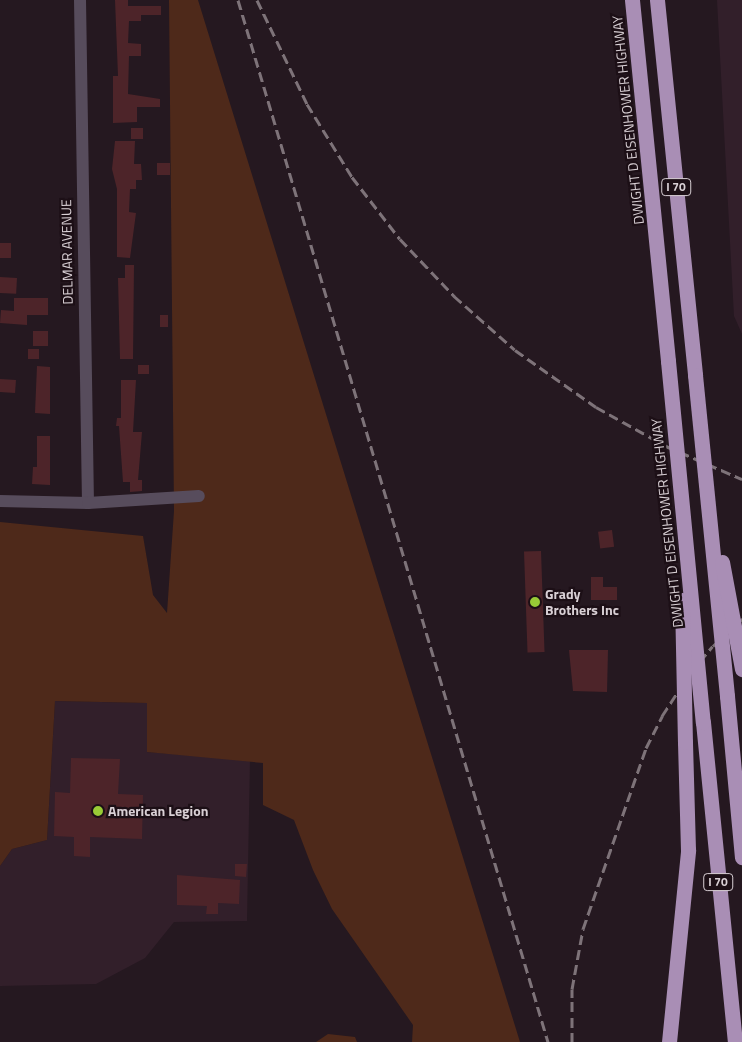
<!DOCTYPE html>
<html>
<head>
<meta charset="utf-8">
<style>
  body { margin:0 }
  #map { position:relative; width:742px; height:1042px; overflow:hidden; background:#251820; font-family:"Titillium Web",sans-serif }
  div>[style] { position:absolute }
  [style*='--x'] { left:calc(var(--x)*1px); top:calc(var(--y)*1px); width:calc(var(--w)*1px); rotate:calc(var(--a)*1deg) }
  .built>* { inset:0; background:#321f2a }
  .green>* { inset:0; background:#4e291a }
  .building>* { inset:0; background:#4d2429; transform-origin:0 0 }
  .street>* { height:12px; margin:-6px; padding:0 6px; transform-origin:6px; border-radius:6px; background:#574c5c }
  .highway>* { height:15px; margin:-7.5px; padding:0 7.5px; transform-origin:7.5px; border-radius:7.5px; background:#a98eb5 }
  .rail>* { height:3px; margin-top:-1.5px; transform-origin:0; background:repeating-linear-gradient(90deg,#7e7379 0 10px,transparent 0 15px) }
  .highway-bridge>* { height:15px; margin:-7.5px; padding:0 7.5px; transform-origin:7.5px; border-radius:7.5px; background:#a98eb5 }
  .dots>* { width:14px; height:14px; translate:-50% -50%; box-sizing:border-box; border:2px solid #1c0f16; border-radius:50% }
  span { translate:-50% -50%; white-space:nowrap; text-align:center; line-height:1.15; -webkit-text-stroke:4.5px #1c0f16; paint-order:stroke }
  .shield-label span { padding:1px 4px; background:#1c0f16; border:1px solid; border-radius:4px; -webkit-text-stroke-width:0 }
  .shield-label { font-size:12px; color:#d9d0d5; font-weight:700 }
  .street-label { font-size:14px; color:#d9d0d5 }
  .poi-label { font-size:14px; color:#d9d0d5; font-weight:700 }
  .left { translate:0 -50%; text-align:left }
</style>
</head>
<body>
<div id="map">
  <div class="built">
    <div style="clip-path:polygon(717px 0,742px 0,742px 334px,734px 316px)"></div>
    <div style="clip-path:polygon(55px 701px,147px 703px,147px 752px,250px 760px,247px 921px,174px 922px,145px 958px,96px 984px,0 986px,0 866px,12px 849px,47px 840px)"></div>
  </div>
  <div class="green">
    <div style="clip-path:polygon(169px 0,198px 0,520px 1042px,412px 1042px,413px 1025px,332px 909px,313px 870px,294px 820px,263px 805px,263px 763px,147px 752px,147px 703px,55px 701px,47px 840px,12px 849px,0 866px,0 522px,143px 536px,153px 595px,167px 613px,174px 511px)"></div>
    <div style="clip-path:polygon(328px 1034px,355px 1037px,357px 1042px,316px 1042px)"></div>
  </div>
  <div class="building">
    <div style="clip-path:polygon(115px 0,128px 0,128px 6px,161px 6px,161px 15px,141px 15px,141px 21px,129px 21px,128px 43px,141px 44px,141px 56px,129px 56px,128px 94px,160px 99px,160px 107px,137px 107px,137px 122px,113px 123px,113px 76px,118px 76px)"></div>
    <div style="left:131px;top:128px;width:12px;height:11px"></div>
    <div style="clip-path:polygon(115px 141px,135px 141px,134px 164px,141px 164px,142px 180px,136px 180px,136px 189px,130px 189px,129px 212px,136px 213px,130px 258px,117px 257px,117px 189px,112px 169px)"></div>
    <div style="left:157px;top:163px;width:13px;height:12px"></div>
    <div style="left:0;top:243px;width:11px;height:15px"></div>
    <div style="clip-path:polygon(125px 265px,134px 265px,133px 359px,120px 359px,118px 278px,125px 278px)"></div>
    <div style="left:0;top:277px;width:17px;height:16px;rotate:3deg"></div>
    <div style="clip-path:polygon(14px 298px,48px 298px,48px 315px,27px 315px,27px 325px,0 323px,1px 310px,14px 311px)"></div>
    <div style="left:160px;top:315px;width:8px;height:12px"></div>
    <div style="left:48px;top:331px;width:15px;height:15px;rotate:90deg"></div>
    <div style="left:28px;top:349px;width:11px;height:10px"></div>
    <div style="left:138px;top:365px;width:11px;height:9px"></div>
    <div style="clip-path:polygon(37px 366px,50px 367px,50px 414px,35px 413px)"></div>
    <div style="left:0;top:379px;width:16px;height:13px;rotate:4deg"></div>
    <div style="clip-path:polygon(121px 380px,136px 380px,133px 432px,142px 432px,138px 480px,142px 480px,142px 491px,130px 492px,130px 482px,123px 482px,119px 426px,116px 426px,117px 418px,121px 418px)"></div>
    <div style="clip-path:polygon(37px 436px,50px 436px,50px 485px,32px 484px,33px 467px,37px 467px)"></div>
    <div style="left:612px;top:530px;width:17px;height:14px;rotate:83deg"></div>
    <div style="left:541px;top:551px;width:101px;height:17px;rotate:88deg"></div>
    <div style="clip-path:polygon(591px 577px,603px 577px,603px 587px,617px 587px,617px 600px,591px 600px)"></div>
    <div style="clip-path:polygon(569px 650px,608px 650px,607px 692px,573px 691px)"></div>
    <div style="clip-path:polygon(71px 758px,120px 759px,118px 794px,143px 795px,142px 839px,90px 837px,90px 857px,74px 856px,74px 837px,54px 836px,55px 792px,70px 793px)"></div>
    <div style="clip-path:polygon(235px 864px,247px 864px,246px 877px,235px 876px)"></div>
    <div style="clip-path:polygon(177px 875px,240px 880px,239px 904px,218px 903px,218px 914px,206px 914px,207px 906px,177px 905px)"></div>
  </div>
  <div class="street">
    <div style="--x:80;--y:0;--w:503;--a:89.09"></div>
    <div style="--x:0;--y:501;--w:88;--a:1.3"></div>
    <div style="--x:88;--y:503;--w:111;--a:-3.6"></div>
  </div>
  <div class="highway">
    <div style="--x:632;--y:0;--w:363;--a:84.3"></div>
    <div style="--x:657;--y:0;--w:377;--a:84.2"></div>
    <div style="--x:727;--y:696;--w:162;--a:84.7"></div>
    <div style="--x:703;--y:722;--w:322;--a:84.3"></div>
    <div style="--x:669;--y:1042;--w:193;--a:-84.3"></div>
    <div style="--x:688;--y:850;--w:108;--a:-91.6"></div>
  </div>
  <div class="rail">
    <div style="--x:238;--y:0;--w:1087;--a:73.43"></div>
    <div style="--x:257;--y:0;--w:115;--a:64.3"></div>
    <div style="--x:307;--y:104;--w:86;--a:58.3"></div>
    <div style="--x:352;--y:177;--w:78;--a:52.3"></div>
    <div style="--x:400;--y:239;--w:79;--a:46.5"></div>
    <div style="--x:454;--y:296;--w:81;--a:41.5"></div>
    <div style="--x:515;--y:350;--w:99;--a:35.1"></div>
    <div style="--x:596;--y:407;--w:80;--a:29.1"></div>
    <div style="--x:666;--y:446;--w:83;--a:23.5"></div>
    <div style="--x:572;--y:1042;--w:53;--a:-90"></div>
    <div style="--x:572;--y:989;--w:61;--a:-79.6"></div>
    <div style="--x:583;--y:929;--w:192;--a:-70.8"></div>
    <div style="--x:646;--y:748;--w:36;--a:-63"></div>
    <div style="--x:662;--y:716;--w:51;--a:-56.9"></div>
    <div style="--x:690;--y:673;--w:35;--a:-50"></div>
    <div style="--x:713;--y:646;--w:40;--a:-43"></div>
  </div>
  <div class="highway-bridge">
    <div style="--x:668;--y:361;--w:363;--a:84.5"></div>
    <div style="--x:695;--y:375;--w:323;--a:84.3"></div>
    <div style="--x:722;--y:562;--w:109;--a:79.4"></div>
    <div style="--x:682;--y:600;--w:142;--a:88.8"></div>
  </div>
  <div class="dots">
    <div style="left:535px;top:602px;background:#99cb36"></div>
    <div style="left:98px;top:811px;background:#99cb36"></div>
  </div>
  <div class="shield-label">
    <span style="left:676px;top:187px">I 70</span>
    <span style="left:718px;top:882px">I 70</span>
  </div>
  <div class="street-label">
    <span style="left:628px;top:120px;rotate:-96deg">DWIGHT D EISENHOWER HIGHWAY</span>
    <span style="left:67px;top:252px;rotate:-91deg">DELMAR AVENUE</span>
    <span style="left:667px;top:523px;rotate:-96deg">DWIGHT D EISENHOWER HIGHWAY</span>
  </div>
  <div class="poi-label">
    <span class="left" style="left:545px;top:602px">Grady<br>Brothers Inc</span>
    <span class="left" style="left:108px;top:811px">American Legion</span>
  </div>
</div>
</body>
</html>
